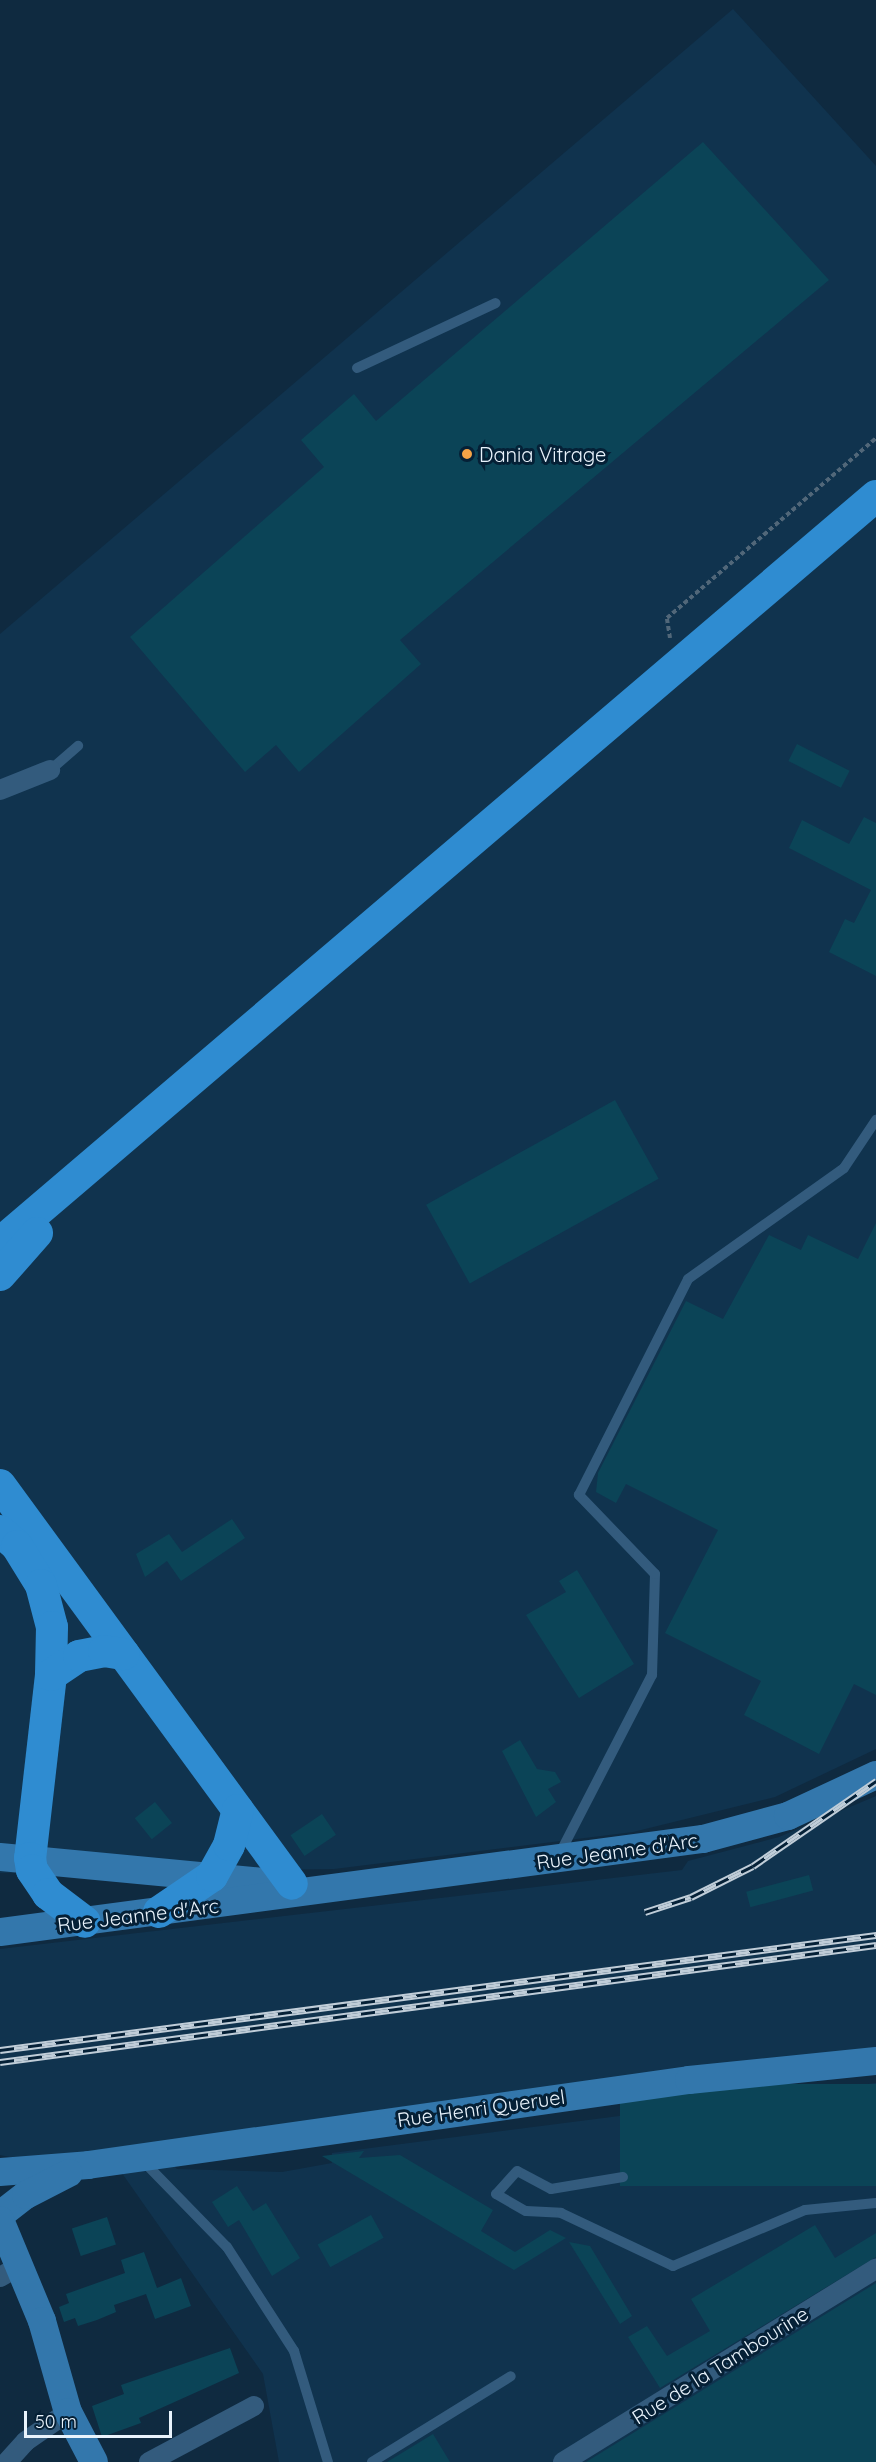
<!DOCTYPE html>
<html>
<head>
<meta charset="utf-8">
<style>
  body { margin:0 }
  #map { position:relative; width:876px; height:2462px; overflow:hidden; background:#0f2a40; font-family:Quicksand,sans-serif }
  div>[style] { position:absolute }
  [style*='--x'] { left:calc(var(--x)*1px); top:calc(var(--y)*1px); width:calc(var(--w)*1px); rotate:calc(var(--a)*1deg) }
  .built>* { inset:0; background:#10334e }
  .building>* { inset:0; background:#0b4457; transform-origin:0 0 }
  .path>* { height:4px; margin-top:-2px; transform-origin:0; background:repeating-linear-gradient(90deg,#516779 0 4.5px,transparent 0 7.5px) }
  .lane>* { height:10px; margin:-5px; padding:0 5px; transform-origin:5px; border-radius:5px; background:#335b7d }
  .street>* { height:20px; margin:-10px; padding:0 10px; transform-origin:10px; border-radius:10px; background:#335b7d }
  .secondary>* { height:28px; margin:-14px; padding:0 14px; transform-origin:14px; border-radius:14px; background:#3377ac }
  .primary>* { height:32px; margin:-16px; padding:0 16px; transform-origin:16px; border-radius:16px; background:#2f8cd1 }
  .rail>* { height:7px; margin-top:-3.5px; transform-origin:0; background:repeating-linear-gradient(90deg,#052036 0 14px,#c0cdd8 0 28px); box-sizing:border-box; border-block:2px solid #c0cdd8 }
  .dots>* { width:16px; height:16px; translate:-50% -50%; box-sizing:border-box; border:3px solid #052036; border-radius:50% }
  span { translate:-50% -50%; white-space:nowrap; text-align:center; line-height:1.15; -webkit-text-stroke:6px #052036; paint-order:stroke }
  .poi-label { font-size:20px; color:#e9f3fc }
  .left { translate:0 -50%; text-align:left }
  .street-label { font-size:20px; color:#e9f3fc }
  .scale { position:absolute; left:24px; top:2411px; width:148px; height:27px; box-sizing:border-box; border:3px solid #e9f3fc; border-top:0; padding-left:8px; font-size:18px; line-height:21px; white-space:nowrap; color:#e9f3fc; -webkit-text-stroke:4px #052036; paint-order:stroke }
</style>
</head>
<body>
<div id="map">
  <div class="built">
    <div style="clip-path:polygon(733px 9px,876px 166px,876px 1749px,775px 1797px,633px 1832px,334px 1869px,0 1873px,0 634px)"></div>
    <div style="clip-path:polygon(876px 1796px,876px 2047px,77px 2153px,19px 2159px,0 2155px,0 1949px,682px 1870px,688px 1861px,779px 1837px)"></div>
    <div style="clip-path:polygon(876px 2083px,876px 2462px,279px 2462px,263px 2374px,119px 2169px,168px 2160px,177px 2169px,282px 2172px,332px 2163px,332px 2153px)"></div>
  </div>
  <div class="building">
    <div style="clip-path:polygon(703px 142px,829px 280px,400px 640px,421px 664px,299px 772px,276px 745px,245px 772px,130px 637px,324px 467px,301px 440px,354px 394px,376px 421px)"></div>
    <div style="left:797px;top:744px;width:59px;height:19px;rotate:27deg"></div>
    <div style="clip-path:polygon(864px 817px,876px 823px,876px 976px,829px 952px,845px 919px,854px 923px,871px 890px,789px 848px,802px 820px,849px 844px)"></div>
    <div style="left:615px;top:1100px;width:90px;height:216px;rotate:61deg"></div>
    <div style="clip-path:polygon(876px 1223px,876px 1695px,854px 1684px,819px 1754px,744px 1715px,761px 1681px,665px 1633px,718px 1530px,626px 1484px,616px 1503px,596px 1492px,598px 1473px,686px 1301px,723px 1319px,769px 1235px,801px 1250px,808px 1235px,858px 1259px)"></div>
    <div style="clip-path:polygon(232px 1519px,245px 1538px,181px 1581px,167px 1561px,145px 1577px,136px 1554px,169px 1534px,182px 1552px)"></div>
    <div style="clip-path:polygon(577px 1570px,634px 1664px,579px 1698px,526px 1615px,566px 1592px,559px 1581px)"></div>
    <div style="clip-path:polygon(520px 1740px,537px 1769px,555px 1772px,561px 1782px,548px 1789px,556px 1802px,536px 1817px,502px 1751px)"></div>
    <div style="left:155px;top:1802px;width:27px;height:26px;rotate:51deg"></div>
    <div style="left:322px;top:1814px;width:25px;height:38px;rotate:56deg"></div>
    <div style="left:809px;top:1875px;width:16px;height:65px;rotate:75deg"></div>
    <div style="left:876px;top:2084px;width:102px;height:256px;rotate:90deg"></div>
    <div style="clip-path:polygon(364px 2151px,359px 2158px,400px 2155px,493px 2210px,481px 2231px,515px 2252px,550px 2230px,566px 2238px,514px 2270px,322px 2156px)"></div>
    <div style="clip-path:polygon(237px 2186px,253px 2211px,266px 2203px,300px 2258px,272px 2276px,239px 2220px,228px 2227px,212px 2202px)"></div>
    <div style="left:371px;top:2215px;width:26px;height:61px;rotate:61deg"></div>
    <div style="left:107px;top:2217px;width:29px;height:37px;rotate:72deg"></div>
    <div style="clip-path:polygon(815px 2225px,835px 2258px,876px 2233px,876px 2257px,660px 2388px,628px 2337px,647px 2326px,667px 2356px,710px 2331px,691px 2299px)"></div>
    <div style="clip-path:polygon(569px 2242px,590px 2246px,632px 2316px,620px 2324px)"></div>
    <div style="clip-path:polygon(144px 2252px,157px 2288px,181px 2278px,191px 2306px,155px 2319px,146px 2294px,114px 2305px,116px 2312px,97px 2320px,78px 2326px,75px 2318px,64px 2322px,59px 2307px,69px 2303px,66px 2294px,125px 2273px,121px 2260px)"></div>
    <div style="clip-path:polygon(876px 2283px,876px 2462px,586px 2462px)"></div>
    <div style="clip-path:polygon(230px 2348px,239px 2373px,139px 2418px,141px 2423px,102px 2437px,92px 2406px,124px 2394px,121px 2385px)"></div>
    <div style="clip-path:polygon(433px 2434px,450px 2462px,387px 2462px)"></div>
  </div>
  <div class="path">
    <div style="--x:670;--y:638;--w:20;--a:-99"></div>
    <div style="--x:667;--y:618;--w:276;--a:-40.7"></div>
  </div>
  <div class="lane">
    <div style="--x:357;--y:368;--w:153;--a:-25.1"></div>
    <div style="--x:48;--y:772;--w:40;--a:-41"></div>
    <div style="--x:559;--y:1855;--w:203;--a:-62.7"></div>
    <div style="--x:652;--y:1675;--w:101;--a:-88.3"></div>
    <div style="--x:655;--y:1574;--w:110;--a:-133.9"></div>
    <div style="--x:579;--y:1495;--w:242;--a:-63.2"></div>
    <div style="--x:688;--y:1279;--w:191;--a:-35.4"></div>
    <div style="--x:844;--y:1168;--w:58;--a:-56.3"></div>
    <div style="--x:143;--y:2161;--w:120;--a:45.7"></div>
    <div style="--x:227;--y:2247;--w:124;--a:57.2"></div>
    <div style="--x:294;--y:2351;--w:116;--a:73"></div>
    <div style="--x:623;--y:2177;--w:73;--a:170.5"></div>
    <div style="--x:551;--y:2189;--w:38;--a:-152"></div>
    <div style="--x:517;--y:2171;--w:31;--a:132"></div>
    <div style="--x:496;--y:2194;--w:34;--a:30"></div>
    <div style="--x:526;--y:2211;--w:35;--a:3"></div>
    <div style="--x:561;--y:2213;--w:124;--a:25.3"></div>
    <div style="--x:673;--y:2266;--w:143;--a:-23"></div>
    <div style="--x:805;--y:2210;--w:71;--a:-5.6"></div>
    <div style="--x:372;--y:2462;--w:163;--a:-31.7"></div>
  </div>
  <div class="street">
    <div style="--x:0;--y:790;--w:54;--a:-21.8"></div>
    <div style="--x:0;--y:2277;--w:24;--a:-30"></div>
    <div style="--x:7;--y:2462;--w:28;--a:-48"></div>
    <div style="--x:26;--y:2441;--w:51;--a:-34.6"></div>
    <div style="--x:149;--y:2462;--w:119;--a:-28.1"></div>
    <div style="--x:563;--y:2462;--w:368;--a:-31.7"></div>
  </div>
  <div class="secondary">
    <div style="--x:0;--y:1857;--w:289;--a:5.4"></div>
    <div style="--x:0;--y:1932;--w:709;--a:-7.54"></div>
    <div style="--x:703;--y:1839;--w:88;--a:-15.1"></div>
    <div style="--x:788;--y:1816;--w:97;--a:-25"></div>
    <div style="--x:0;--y:2172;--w:88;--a:-4.5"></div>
    <div style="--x:88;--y:2165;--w:607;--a:-8.05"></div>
    <div style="--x:689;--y:2080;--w:188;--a:-5.8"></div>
    <div style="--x:0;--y:2215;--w:33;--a:-38"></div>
    <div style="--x:26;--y:2195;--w:48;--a:-27.1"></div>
    <div style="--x:0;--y:2220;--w:109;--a:67.4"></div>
    <div style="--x:42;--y:2321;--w:95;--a:74.1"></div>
    <div style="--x:68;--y:2412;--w:56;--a:62.5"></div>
  </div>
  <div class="primary">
    <div style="--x:0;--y:1243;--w:1151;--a:-40.46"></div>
    <div style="--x:0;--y:1275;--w:56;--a:-48.6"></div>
    <div style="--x:0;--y:1485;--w:494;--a:53.8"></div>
    <div style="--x:0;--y:1531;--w:23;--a:41"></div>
    <div style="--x:17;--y:1546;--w:46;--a:58.4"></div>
    <div style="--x:41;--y:1585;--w:43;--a:75.3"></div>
    <div style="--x:52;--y:1627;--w:48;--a:91.2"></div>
    <div style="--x:51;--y:1675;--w:184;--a:96.5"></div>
    <div style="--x:30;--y:1858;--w:12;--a:81"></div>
    <div style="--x:32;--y:1870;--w:29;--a:56"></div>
    <div style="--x:48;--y:1894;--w:46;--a:37.1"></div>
    <div style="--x:51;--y:1675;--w:34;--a:-34"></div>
    <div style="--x:79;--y:1656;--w:25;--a:-11"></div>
    <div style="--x:104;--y:1651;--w:20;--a:9"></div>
    <div style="--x:159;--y:1912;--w:64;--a:-34.2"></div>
    <div style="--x:212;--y:1876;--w:35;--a:-61"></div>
    <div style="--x:229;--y:1845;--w:36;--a:-76"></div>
  </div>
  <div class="rail">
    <div style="--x:645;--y:1912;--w:48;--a:-18.1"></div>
    <div style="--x:691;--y:1897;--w:69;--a:-26.6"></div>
    <div style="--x:753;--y:1866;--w:150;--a:-34.6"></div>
    <div style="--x:0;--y:2050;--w:884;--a:-7.48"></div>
    <div style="--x:0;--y:2062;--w:884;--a:-7.61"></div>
  </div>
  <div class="dots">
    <div style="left:467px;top:454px;background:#f5a346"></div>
  </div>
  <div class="poi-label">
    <span class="left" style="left:479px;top:454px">Dania Vitrage</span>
  </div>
  <div class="street-label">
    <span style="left:617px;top:1851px;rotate:-8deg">Rue Jeanne d'Arc</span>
    <span style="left:138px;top:1915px;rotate:-7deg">Rue Jeanne d'Arc</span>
    <span style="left:481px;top:2108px;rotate:-8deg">Rue Henri Queruel</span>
    <span style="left:720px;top:2365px;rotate:-32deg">Rue de la Tambourine</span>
  </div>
  <div class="scale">50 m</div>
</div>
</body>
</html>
